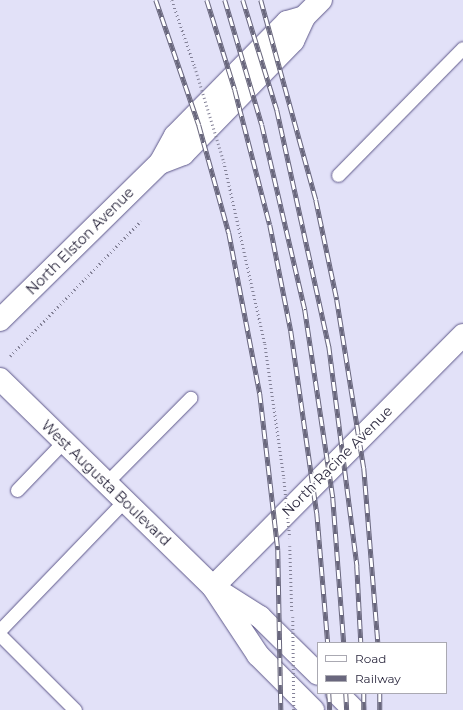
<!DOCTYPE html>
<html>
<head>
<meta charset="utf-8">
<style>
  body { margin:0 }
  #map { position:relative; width:463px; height:710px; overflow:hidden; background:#e2e1f8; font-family:Montserrat,sans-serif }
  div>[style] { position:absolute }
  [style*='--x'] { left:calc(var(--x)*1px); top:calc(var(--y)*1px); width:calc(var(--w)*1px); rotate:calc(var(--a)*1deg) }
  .path>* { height:2.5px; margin-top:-1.25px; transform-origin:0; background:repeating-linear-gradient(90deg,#838197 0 1px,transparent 0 4px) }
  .roads { filter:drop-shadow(0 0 1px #5e588a) drop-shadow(0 0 1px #5e588a) }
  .service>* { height:13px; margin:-6.5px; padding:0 6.5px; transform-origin:6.5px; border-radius:6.5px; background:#fff }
  .minor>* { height:22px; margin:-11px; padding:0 11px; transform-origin:11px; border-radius:11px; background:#fff }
  .secondary>* { height:22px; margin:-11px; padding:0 11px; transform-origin:11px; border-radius:11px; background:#fff }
  .rail>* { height:4.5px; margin-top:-2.25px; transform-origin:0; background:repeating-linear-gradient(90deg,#fff 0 9px,#69677d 0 18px); box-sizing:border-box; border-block:1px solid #69677d }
  .path-bridge>* { height:2.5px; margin-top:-1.25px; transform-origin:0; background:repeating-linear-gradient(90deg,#838197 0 1px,transparent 0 4px) }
  span { translate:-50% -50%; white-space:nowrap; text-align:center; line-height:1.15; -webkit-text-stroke:4px #fff; paint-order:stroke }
  .street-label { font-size:14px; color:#2b283e }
  .legend { position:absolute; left:317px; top:642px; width:130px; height:52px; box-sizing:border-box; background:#fff; border:1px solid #aaa9b2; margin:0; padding:5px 7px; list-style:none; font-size:12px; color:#2b283e }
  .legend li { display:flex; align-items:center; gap:8px; height:20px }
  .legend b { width:20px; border:1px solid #aaa9b2 }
</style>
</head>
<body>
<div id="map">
  <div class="path">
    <div style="--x:172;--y:0;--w:71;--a:71.1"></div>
    <div style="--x:224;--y:162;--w:187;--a:77.3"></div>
    <div style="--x:265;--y:344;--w:135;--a:81.9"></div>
    <div style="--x:10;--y:356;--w:188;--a:-45.9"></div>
    <div style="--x:290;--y:546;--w:67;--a:88.3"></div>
  </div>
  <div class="roads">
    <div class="service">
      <div style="--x:338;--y:175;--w:178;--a:-45.5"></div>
      <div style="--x:106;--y:483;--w:120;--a:-45.3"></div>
      <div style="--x:17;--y:490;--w:68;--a:-46.2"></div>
      <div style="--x:0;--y:630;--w:179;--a:-46.1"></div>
      <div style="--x:0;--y:635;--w:106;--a:45"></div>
    </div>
    <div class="minor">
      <div style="--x:0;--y:379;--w:298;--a:44.3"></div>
      <div style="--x:213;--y:587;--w:82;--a:56.5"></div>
      <div style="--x:258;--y:655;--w:78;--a:45"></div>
      <div style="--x:213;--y:587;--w:355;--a:-45.2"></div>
      <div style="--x:219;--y:591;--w:49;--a:32.4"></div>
      <div style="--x:260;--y:617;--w:81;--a:44.5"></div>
      <div style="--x:337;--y:693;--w:24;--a:45"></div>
    </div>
    <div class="secondary">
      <div style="--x:160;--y:163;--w:25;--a:-21"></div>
      <div style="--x:183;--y:154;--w:158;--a:-45.8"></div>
      <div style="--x:293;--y:41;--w:26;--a:-65"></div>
      <div style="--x:304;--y:17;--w:24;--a:-45"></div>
      <div style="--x:0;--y:320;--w:224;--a:-44.5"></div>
      <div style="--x:160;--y:163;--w:31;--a:-61"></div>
      <div style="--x:175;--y:136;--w:160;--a:-45.5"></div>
      <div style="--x:287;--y:22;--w:18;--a:-16"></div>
    </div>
  </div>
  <div class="rail">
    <div style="--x:156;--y:0;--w:132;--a:71"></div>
    <div style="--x:199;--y:125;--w:112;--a:74.5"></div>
    <div style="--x:229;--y:233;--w:164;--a:79.1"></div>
    <div style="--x:260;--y:394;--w:157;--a:83.4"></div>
    <div style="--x:278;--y:550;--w:160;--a:88.9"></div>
    <div style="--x:207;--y:0;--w:94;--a:72.7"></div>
    <div style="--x:235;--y:90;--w:139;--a:75.5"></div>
    <div style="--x:270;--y:225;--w:108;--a:78.8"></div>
    <div style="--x:291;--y:331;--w:184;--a:81.9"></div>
    <div style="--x:317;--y:513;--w:130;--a:85.2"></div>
    <div style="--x:225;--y:0;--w:130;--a:73.5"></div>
    <div style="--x:262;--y:125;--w:190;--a:76.9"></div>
    <div style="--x:305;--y:310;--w:190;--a:81.5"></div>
    <div style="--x:333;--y:498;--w:145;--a:85.7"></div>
    <div style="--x:243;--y:0;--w:115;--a:72.8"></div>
    <div style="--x:277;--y:110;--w:242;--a:77.6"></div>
    <div style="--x:329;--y:346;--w:222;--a:82.7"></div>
    <div style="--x:357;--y:566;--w:77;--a:87"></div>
    <div style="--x:261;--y:0;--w:207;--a:74.6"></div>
    <div style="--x:316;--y:200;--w:102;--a:78.1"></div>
    <div style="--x:337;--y:300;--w:170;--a:80.9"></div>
    <div style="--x:364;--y:468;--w:176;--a:85.4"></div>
    <div style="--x:329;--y:693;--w:17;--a:87"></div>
    <div style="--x:346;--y:693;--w:17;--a:87"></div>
    <div style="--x:364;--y:693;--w:17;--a:90"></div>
    <div style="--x:380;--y:693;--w:17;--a:90"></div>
  </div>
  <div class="path-bridge">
    <div style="--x:195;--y:67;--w:99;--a:73"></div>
    <div style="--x:284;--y:478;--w:60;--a:84.3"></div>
    <div style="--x:293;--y:617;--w:93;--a:89.4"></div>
  </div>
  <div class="street-label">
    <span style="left:80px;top:241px;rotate:-45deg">North Elston Avenue</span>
    <span style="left:337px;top:461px;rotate:-45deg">North Racine Avenue</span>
    <span style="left:106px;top:483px;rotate:44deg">West Augusta Boulevard</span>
  </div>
  <ul class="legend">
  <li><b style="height:5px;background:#fff"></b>Road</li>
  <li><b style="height:5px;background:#69677d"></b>Railway</li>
  </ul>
</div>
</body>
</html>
